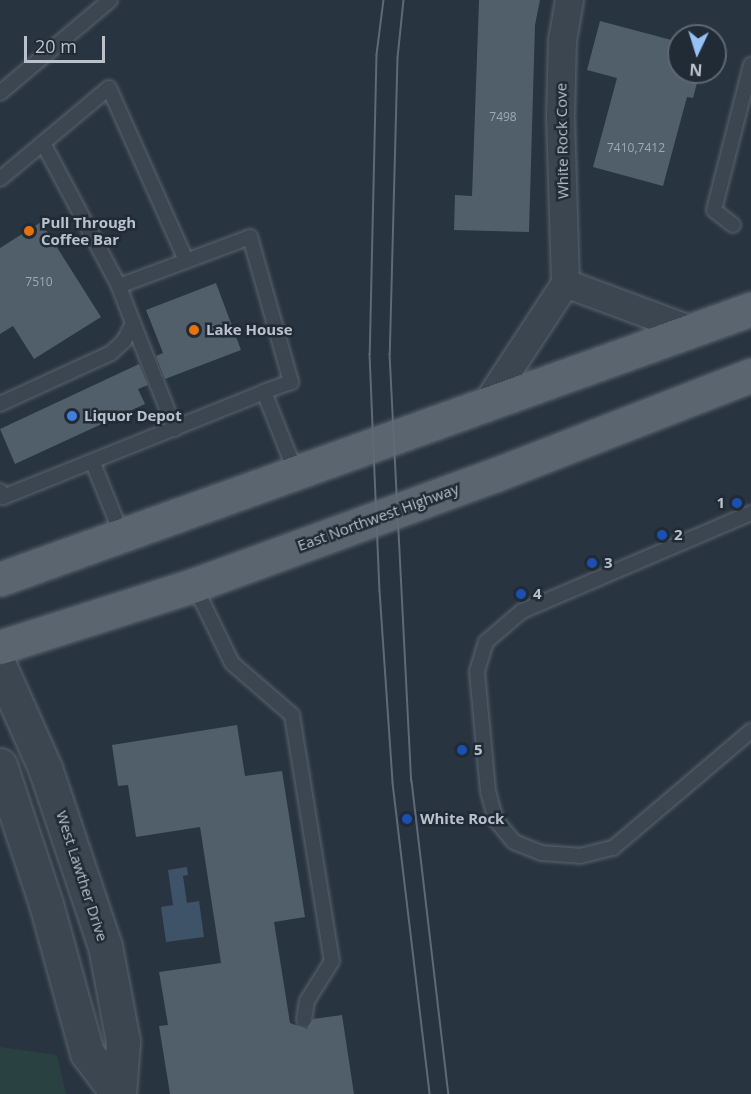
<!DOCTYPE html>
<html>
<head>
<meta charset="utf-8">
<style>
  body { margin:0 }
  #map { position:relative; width:751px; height:1094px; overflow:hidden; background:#283440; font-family:"Open Sans",sans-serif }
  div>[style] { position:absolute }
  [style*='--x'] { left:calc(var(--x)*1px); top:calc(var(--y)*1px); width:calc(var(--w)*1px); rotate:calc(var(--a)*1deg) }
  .green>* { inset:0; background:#2a4141 }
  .water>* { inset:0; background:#3f5368 }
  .building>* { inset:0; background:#515f6b }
  .roads { filter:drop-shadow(0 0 2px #5a646e) drop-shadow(0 0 2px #5a646e) }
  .service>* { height:14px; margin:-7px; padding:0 7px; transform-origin:7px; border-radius:7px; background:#3c4650 }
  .minor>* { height:27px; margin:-13.5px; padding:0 13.5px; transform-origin:13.5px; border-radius:13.5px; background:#3c4650 }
  .tertiary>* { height:33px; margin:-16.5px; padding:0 16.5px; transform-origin:16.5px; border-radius:16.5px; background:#3c4650 }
  .primary>* { height:33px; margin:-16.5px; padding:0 16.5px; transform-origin:16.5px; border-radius:16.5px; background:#5a6570 }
  .tram>* { height:1.5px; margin:-0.75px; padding:0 0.75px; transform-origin:0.75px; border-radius:0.75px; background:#5e6a77 }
  .dots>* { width:16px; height:16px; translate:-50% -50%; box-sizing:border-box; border:3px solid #202b36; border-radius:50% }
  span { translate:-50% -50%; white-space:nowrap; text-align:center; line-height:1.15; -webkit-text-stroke:5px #202b36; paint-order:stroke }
  .number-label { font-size:12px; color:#9fa8b3 }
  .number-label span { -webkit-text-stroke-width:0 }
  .street-label { font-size:15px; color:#b9c1cb }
  .poi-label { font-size:15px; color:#b9c1cb; font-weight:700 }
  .left { translate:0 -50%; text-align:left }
  .right { translate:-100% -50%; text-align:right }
  .north { position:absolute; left:667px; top:24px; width:60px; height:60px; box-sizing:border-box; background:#202b36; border:2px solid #5d6772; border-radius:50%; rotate:184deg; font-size:16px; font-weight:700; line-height:24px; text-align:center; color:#b9c1cb }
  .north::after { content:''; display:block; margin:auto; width:21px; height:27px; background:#95c1f3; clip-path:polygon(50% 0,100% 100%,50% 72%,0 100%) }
  .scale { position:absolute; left:24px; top:36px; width:81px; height:27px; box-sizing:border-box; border:3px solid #b9c1cb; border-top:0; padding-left:8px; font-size:18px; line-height:21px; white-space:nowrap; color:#b9c1cb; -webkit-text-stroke:4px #202b36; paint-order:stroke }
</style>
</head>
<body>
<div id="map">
  <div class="green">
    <div style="clip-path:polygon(0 1047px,57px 1055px,66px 1094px,0 1094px)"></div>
  </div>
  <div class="water">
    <div style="clip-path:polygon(187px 867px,188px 875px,183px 876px,187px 903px,199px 901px,204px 937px,166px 942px,161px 907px,173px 905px,168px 870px)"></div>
  </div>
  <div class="building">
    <div style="clip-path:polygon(479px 0,540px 0,535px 25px,529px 232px,454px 230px,455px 195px,472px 196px)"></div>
    <div style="clip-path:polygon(600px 21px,679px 42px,679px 72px,700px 72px,693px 98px,687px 97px,663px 186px,593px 167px,617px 78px,587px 70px)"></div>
    <div style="clip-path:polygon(41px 222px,101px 317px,34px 359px,13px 326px,0 334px,0 248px)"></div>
    <div style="clip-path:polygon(216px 283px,241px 350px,165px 379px,156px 356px,163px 353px,146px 310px)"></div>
    <div style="clip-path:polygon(139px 364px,148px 385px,138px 389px,145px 404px,15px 464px,0 429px)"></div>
    <div style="clip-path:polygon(237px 725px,245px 776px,282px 771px,305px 917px,274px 922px,290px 1023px,307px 1029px,313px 1019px,342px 1015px,354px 1094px,170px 1094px,159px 1026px,168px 1025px,159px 972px,221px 963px,200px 827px,136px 837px,128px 785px,118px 786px,112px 745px)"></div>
  </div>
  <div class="roads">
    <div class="service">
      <div style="--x:0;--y:93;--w:144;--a:-40.2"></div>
      <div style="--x:0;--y:179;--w:142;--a:-39.9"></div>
      <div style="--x:109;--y:88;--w:188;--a:65.9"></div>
      <div style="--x:733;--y:225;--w:24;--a:-142"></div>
      <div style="--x:714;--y:210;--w:150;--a:-75.7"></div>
      <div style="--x:119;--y:286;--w:140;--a:-20.5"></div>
      <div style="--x:250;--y:237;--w:151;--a:74.2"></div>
      <div style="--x:291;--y:382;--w:29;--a:160"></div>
      <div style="--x:264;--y:392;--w:87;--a:68.4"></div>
      <div style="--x:133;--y:323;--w:114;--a:68.4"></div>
      <div style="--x:0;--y:404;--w:122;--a:-24.7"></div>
      <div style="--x:111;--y:353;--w:18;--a:-43"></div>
      <div style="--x:124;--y:341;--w:20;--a:-63"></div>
      <div style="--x:133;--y:323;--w:40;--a:-111"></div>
      <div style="--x:119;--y:286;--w:162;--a:-118"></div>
      <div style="--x:93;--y:463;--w:78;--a:68.1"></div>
      <div style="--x:0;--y:491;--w:7;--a:63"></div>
      <div style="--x:3;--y:497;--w:281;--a:-21.9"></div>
      <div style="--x:751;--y:513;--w:249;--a:156.8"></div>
      <div style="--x:522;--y:611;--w:48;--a:139.3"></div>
      <div style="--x:486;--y:642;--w:31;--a:107"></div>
      <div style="--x:477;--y:672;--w:120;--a:84.7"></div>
      <div style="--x:488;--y:791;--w:30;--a:75"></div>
      <div style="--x:496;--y:820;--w:28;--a:51"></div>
      <div style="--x:514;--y:842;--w:29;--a:22"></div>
      <div style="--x:541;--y:853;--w:39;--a:4"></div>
      <div style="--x:580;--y:856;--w:34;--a:-14"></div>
      <div style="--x:613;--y:848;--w:181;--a:-40.3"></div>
      <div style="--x:194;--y:585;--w:87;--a:64"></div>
      <div style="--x:232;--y:663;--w:79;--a:40.9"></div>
      <div style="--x:292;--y:715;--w:249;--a:80.8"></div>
      <div style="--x:332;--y:961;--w:47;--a:122"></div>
      <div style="--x:307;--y:1001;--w:19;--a:99"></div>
    </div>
    <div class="minor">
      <div style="--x:565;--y:283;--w:135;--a:20.3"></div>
      <div style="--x:485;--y:405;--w:146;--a:-56.7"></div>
      <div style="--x:565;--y:283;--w:166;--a:-91.7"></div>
      <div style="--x:560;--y:117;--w:77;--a:-88.5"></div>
      <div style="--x:562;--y:40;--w:41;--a:-80.1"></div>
    </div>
    <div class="tertiary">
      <div style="--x:0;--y:667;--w:111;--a:66"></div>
      <div style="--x:45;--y:768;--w:188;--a:71.4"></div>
      <div style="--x:105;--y:946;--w:97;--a:79.3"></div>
      <div style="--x:123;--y:1041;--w:53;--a:94.3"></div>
      <div style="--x:0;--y:765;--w:146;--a:71.7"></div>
      <div style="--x:46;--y:904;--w:155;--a:74.6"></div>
      <div style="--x:87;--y:1053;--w:51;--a:52.9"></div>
    </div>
    <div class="primary">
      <div style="--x:0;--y:579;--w:798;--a:-19.77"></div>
      <div style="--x:0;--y:647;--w:204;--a:-17.7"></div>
      <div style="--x:194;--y:585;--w:320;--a:-20.1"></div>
      <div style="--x:495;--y:475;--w:275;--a:-21.3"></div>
    </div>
  </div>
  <div class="tram">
    <div style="--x:384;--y:0;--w:55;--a:97.3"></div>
    <div style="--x:377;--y:55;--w:299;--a:91.3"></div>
    <div style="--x:370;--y:354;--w:237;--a:87.6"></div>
    <div style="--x:380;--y:591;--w:192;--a:86.1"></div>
    <div style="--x:393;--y:783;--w:313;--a:83.2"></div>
    <div style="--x:404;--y:0;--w:58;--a:95.9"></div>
    <div style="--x:398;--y:58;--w:296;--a:91.5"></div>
    <div style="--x:390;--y:354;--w:428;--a:87.1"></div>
    <div style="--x:412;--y:781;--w:315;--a:83.3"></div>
  </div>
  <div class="dots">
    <div style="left:29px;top:231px;background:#e8710a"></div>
    <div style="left:194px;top:330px;background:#e8710a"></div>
    <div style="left:72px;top:416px;background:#3f7fe0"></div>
    <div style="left:737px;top:503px;background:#1a4fb4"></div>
    <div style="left:662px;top:535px;background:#1a4fb4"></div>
    <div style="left:592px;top:563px;background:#1a4fb4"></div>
    <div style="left:521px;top:594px;background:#1a4fb4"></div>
    <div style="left:462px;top:750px;background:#1a4fb4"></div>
    <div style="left:407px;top:819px;background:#1a4fb4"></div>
  </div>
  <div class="number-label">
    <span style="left:503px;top:117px">7498</span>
    <span style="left:636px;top:148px">7410,7412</span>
    <span style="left:39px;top:282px">7510</span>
  </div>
  <div class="street-label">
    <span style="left:562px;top:141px;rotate:-91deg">White Rock Cove</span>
    <span style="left:378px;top:517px;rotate:-20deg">East Northwest Highway</span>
    <span style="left:82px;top:876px;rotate:72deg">West Lawther Drive</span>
  </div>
  <div class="poi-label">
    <span class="left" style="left:41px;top:231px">Pull Through<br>Coffee Bar</span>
    <span class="left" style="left:206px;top:330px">Lake House</span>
    <span class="left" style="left:84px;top:416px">Liquor Depot</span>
    <span class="right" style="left:725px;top:503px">1</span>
    <span class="left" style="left:674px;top:535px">2</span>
    <span class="left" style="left:604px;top:563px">3</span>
    <span class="left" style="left:533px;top:594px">4</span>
    <span class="left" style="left:474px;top:750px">5</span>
    <span class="left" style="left:420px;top:819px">White Rock</span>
  </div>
  <div class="north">N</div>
  <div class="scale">20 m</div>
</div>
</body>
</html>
